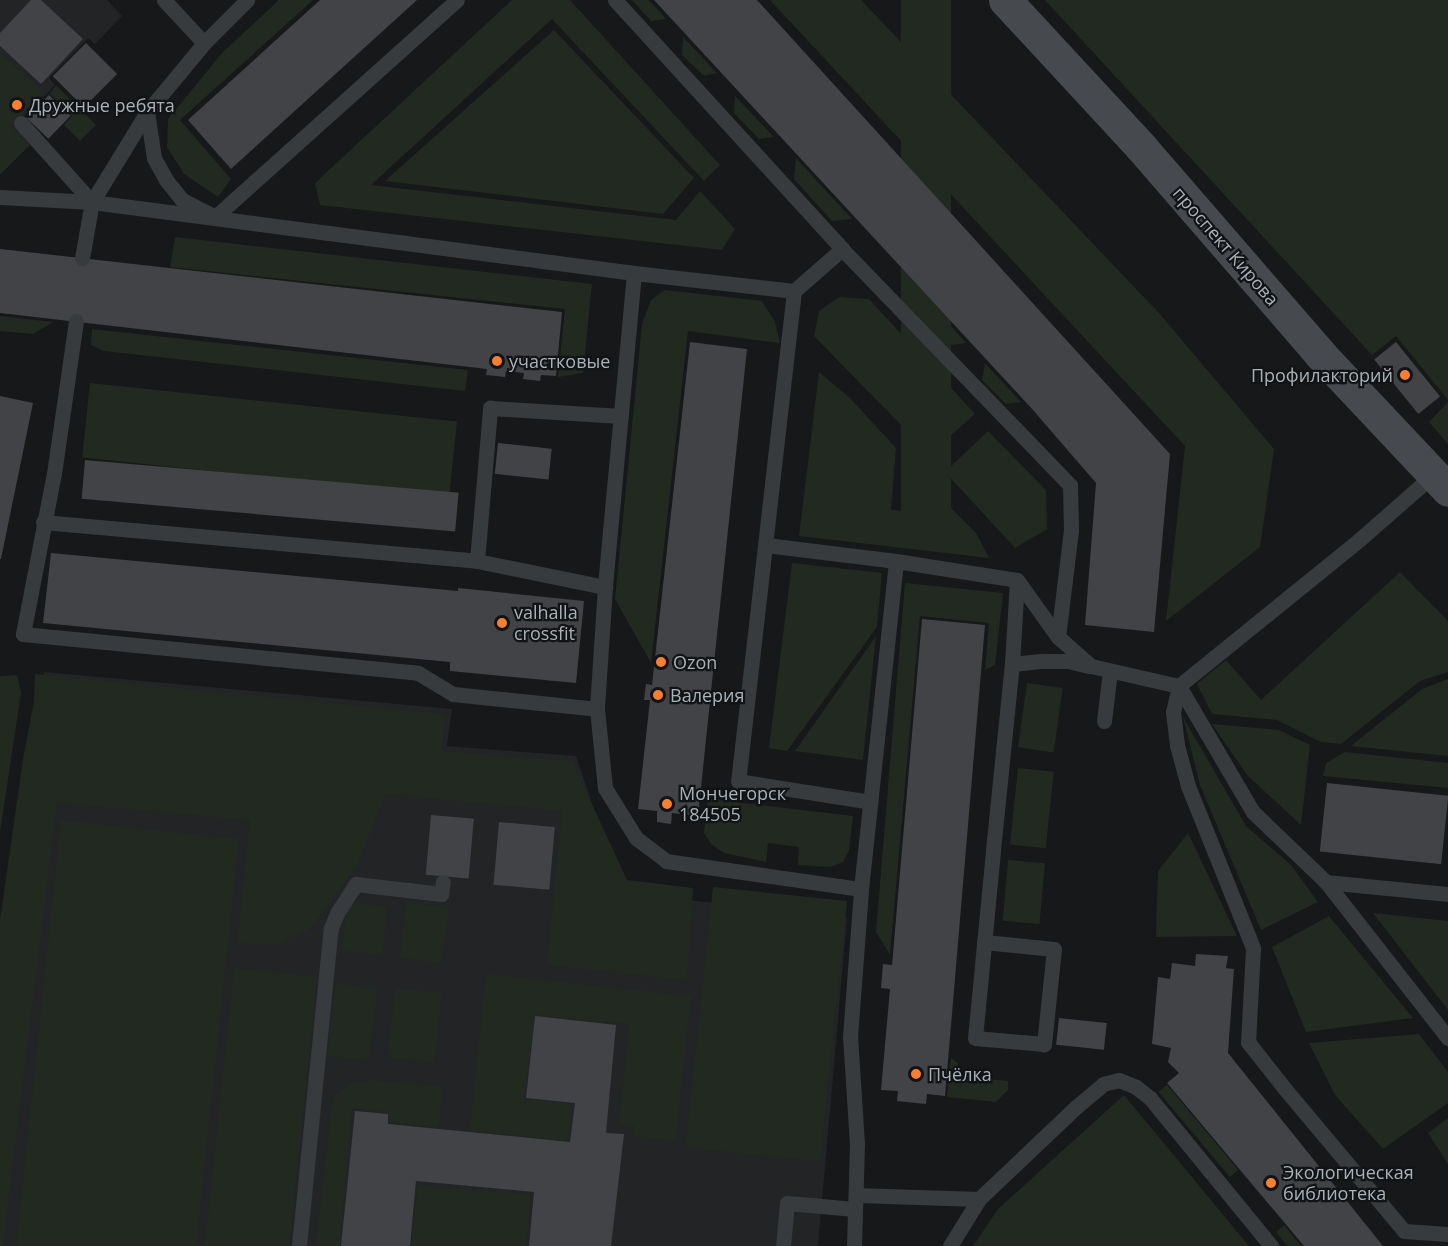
<!DOCTYPE html>
<html>
<head>
<meta charset="utf-8">
<style>
  body { margin:0 }
  #map { position:relative; width:1448px; height:1246px; overflow:hidden; background:#171819; font-family:"Open Sans",sans-serif }
  div>[style] { position:absolute }
  [style*='--x'] { left:calc(var(--x)*1px); top:calc(var(--y)*1px); width:calc(var(--w)*1px); rotate:calc(var(--a)*1deg) }
  .built>* { inset:0; background:#232426 }
  .green>* { inset:0; background:#222921; transform-origin:0 0 }
  .building>* { inset:0; background:#414346; transform-origin:0 0 }
  .service>* { height:15px; margin:-7.5px; padding:0 7.5px; transform-origin:7.5px; border-radius:7.5px; background:#383b3e }
  .secondary>* { height:33px; margin:-16.5px; padding:0 16.5px; transform-origin:16.5px; border-radius:16.5px; background:#464a4e }
  .dots>* { width:16px; height:16px; translate:-50% -50%; box-sizing:border-box; border:3px solid #121314; border-radius:50% }
  span { translate:-50% -50%; white-space:nowrap; text-align:center; line-height:1.15; -webkit-text-stroke:4.5px #121314; paint-order:stroke }
  .poi-label { font-size:18px; color:#a9b2b9 }
  .left { translate:0 -50%; text-align:left }
  .right { translate:-100% -50%; text-align:right }
  .street-label { font-size:18px; color:#a9b2b9 }
</style>
</head>
<body>
<div id="map">
  <div class="built">
    <div style="clip-path:polygon(0 0,107px 0,122px 16px,95px 44px,88px 38px,49px 78px,55px 85px,14px 126px,30px 142px,0 171px)"></div>
    <div style="clip-path:polygon(44px 672px,452px 709px,447px 746px,576px 756px,622px 893px,847px 917px,818px 1246px,0 1246px,0 1047px)"></div>
  </div>
  <div class="green">
    <div style="clip-path:polygon(279px 0,313px 0,180px 120px,231px 179px,218px 197px,184px 174px,167px 147px,168px 119px,222px 53px)"></div>
    <div style="clip-path:polygon(512px 0,570px 0,720px 165px,704px 181px,552px 19px,371px 185px,676px 220px,700px 191px,735px 229px,722px 250px,320px 205px,315px 183px)"></div>
    <div style="clip-path:polygon(632px 0,649px 0,666px 19px,651px 21px)"></div>
    <div style="clip-path:polygon(770px 0,861px 0,1159px 313px,1274px 449px,1260px 547px,1166px 621px,1185px 446px)"></div>
    <div style="left:901px;top:0;width:50px;height:544px"></div>
    <div style="clip-path:polygon(1045px 0,1448px 0,1448px 400px,1396px 336px,1372px 355px)"></div>
    <div style="clip-path:polygon(554px 30px,694px 178px,663px 214px,385px 181px)"></div>
    <div style="clip-path:polygon(683px 37px,717px 73px,704px 76px,682px 55px)"></div>
    <div style="clip-path:polygon(0 53px,44px 93px,10px 126px,30px 145px,0 175px)"></div>
    <div style="clip-path:polygon(56px 85px,96px 125px,80px 141px,64px 125px,72px 116px,50px 94px)"></div>
    <div style="clip-path:polygon(735px 96px,774px 137px,759px 139px,734px 113px)"></div>
    <div style="clip-path:polygon(796px 158px,852px 219px,832px 221px,794px 179px)"></div>
    <div style="clip-path:polygon(175px 237px,592px 284px,583px 373px,558px 377px,565px 309px,170px 267px)"></div>
    <div style="clip-path:polygon(665px 290px,762px 301px,775px 322px,780px 343px,688px 331px,651px 663px,615px 599px,642px 324px,651px 300px)"></div>
    <div style="clip-path:polygon(839px 297px,869px 299px,975px 414px,948px 438px,923px 412px,901px 425px,814px 336px,819px 311px)"></div>
    <div style="clip-path:polygon(934px 307px,966px 343px,951px 345px,931px 321px)"></div>
    <div style="clip-path:polygon(0 316px,53px 322px,33px 334px,0 331px)"></div>
    <div style="clip-path:polygon(92px 329px,468px 370px,465px 391px,104px 351px,91px 345px)"></div>
    <div style="clip-path:polygon(985px 363px,1021px 402px,1006px 404px,982px 380px)"></div>
    <div style="clip-path:polygon(819px 372px,850px 398px,896px 448px,891px 510px,902px 511px,925px 482px,976px 533px,989px 558px,799px 536px)"></div>
    <div style="left:90px;top:383px;width:369px;height:75px;rotate:6deg"></div>
    <div style="clip-path:polygon(1448px 402px,1448px 444px,1429px 422px)"></div>
    <div style="clip-path:polygon(988px 431px,1046px 490px,1047px 529px,1015px 548px,945px 472px)"></div>
    <div style="clip-path:polygon(792px 563px,882px 573px,877px 627px,787px 751px,769px 748px)"></div>
    <div style="clip-path:polygon(1400px 572px,1448px 621px,1448px 672px,1420px 681px,1341px 744px,1321px 742px,1277px 720px,1212px 714px,1197px 684px,1226px 660px,1261px 700px)"></div>
    <div style="clip-path:polygon(905px 583px,1003px 593px,995px 665px,985px 670px,989px 623px,920px 616px,890px 955px,876px 932px)"></div>
    <div style="clip-path:polygon(876px 636px,863px 760px,795px 751px)"></div>
    <div style="clip-path:polygon(35px 674px,445px 714px,442px 751px,572px 761px,627px 880px,693px 888px,687px 980px,547px 965px,562px 811px,386px 794px,357px 866px,311px 928px,276px 945px,237px 943px,250px 820px,57px 803px,3px 1246px,0 1246px,0 920px,23px 759px,34px 702px)"></div>
    <div style="clip-path:polygon(17px 675px,21px 693px,0 833px,0 676px)"></div>
    <div style="clip-path:polygon(1448px 679px,1448px 756px,1351px 746px,1422px 689px)"></div>
    <div style="left:1027px;top:683px;width:36px;height:65px;rotate:8deg"></div>
    <div style="clip-path:polygon(1183px 717px,1246px 826px,1291px 865px,1318px 902px,1261px 930px,1200px 785px)"></div>
    <div style="clip-path:polygon(1212px 724px,1279px 730px,1310px 745px,1301px 825px,1247px 775px)"></div>
    <div style="clip-path:polygon(1345px 752px,1448px 763px,1448px 788px,1323px 776px,1326px 763px)"></div>
    <div style="left:1018px;top:768px;width:36px;height:77px;rotate:6deg"></div>
    <div style="clip-path:polygon(708px 799px,853px 816px,849px 850px,843px 862px,831px 867px,798px 865px,799px 847px,768px 843px,766px 862px,724px 853px,711px 844px,704px 833px)"></div>
    <div style="left:61px;top:820px;width:179px;height:429px;rotate:6deg"></div>
    <div style="clip-path:polygon(1188px 833px,1237px 936px,1156px 937px,1158px 871px)"></div>
    <div style="left:1008px;top:860px;width:37px;height:61px;rotate:5deg"></div>
    <div style="left:713px;top:887px;width:135px;height:262px;rotate:6deg"></div>
    <div style="left:347px;top:902px;width:41px;height:49px;rotate:6deg"></div>
    <div style="left:407px;top:902px;width:43px;height:56px;rotate:8deg"></div>
    <div style="clip-path:polygon(1373px 913px,1448px 921px,1448px 1010px)"></div>
    <div style="clip-path:polygon(1329px 916px,1413px 1018px,1306px 1032px,1272px 947px)"></div>
    <div style="left:234px;top:968px;width:84px;height:280px;rotate:6deg"></div>
    <div style="clip-path:polygon(486px 974px,691px 996px,676px 1141px,633px 1136px,634px 1125px,619px 1124px,629px 1024px,535px 1015px,524px 1099px,572px 1104px,569px 1141px,470px 1130px)"></div>
    <div style="left:336px;top:983px;width:42px;height:73px;rotate:7deg"></div>
    <div style="left:395px;top:988px;width:47px;height:70px;rotate:6deg"></div>
    <div style="clip-path:polygon(1419px 1034px,1448px 1072px,1448px 1103px,1383px 1149px,1335px 1095px,1309px 1043px)"></div>
    <div style="clip-path:polygon(951px 1058px,958px 1063px,957px 1076px,1008px 1081px,1008px 1090px,996px 1102px,947px 1097px)"></div>
    <div style="clip-path:polygon(371px 1080px,443px 1086px,439px 1127px,390px 1122px,390px 1113px,352px 1107px,340px 1246px,316px 1246px,332px 1103px,337px 1093px,351px 1083px)"></div>
    <div style="left:1167px;top:1085px;width:111px;height:11px;rotate:50deg"></div>
    <div style="clip-path:polygon(1124px 1095px,1249px 1246px,973px 1246px,998px 1209px)"></div>
    <div style="clip-path:polygon(1448px 1118px,1448px 1164px,1428px 1133px)"></div>
    <div style="clip-path:polygon(418px 1185px,531px 1194px,526px 1246px,412px 1246px)"></div>
    <div style="clip-path:polygon(1284px 1225px,1301px 1246px,1287px 1246px,1276px 1232px)"></div>
  </div>
  <div class="building">
    <div style="clip-path:polygon(31px 0,41px 0,83px 39px,41px 84px,0 46px,0 33px)"></div>
    <div style="clip-path:polygon(320px 0,417px 0,231px 169px,188px 120px)"></div>
    <div style="clip-path:polygon(654px 0,757px 0,1170px 454px,1154px 632px,1085px 625px,1096px 483px,1033px 410px)"></div>
    <div style="left:86px;top:43px;width:44px;height:47px;rotate:45deg"></div>
    <div style="left:49px;top:95px;width:30px;height:32px;rotate:44deg"></div>
    <div style="clip-path:polygon(0 249px,562px 312px,556px 376px,541px 375px,540px 381px,523px 379px,524px 373px,506px 371px,505px 377px,486px 375px,487px 369px,0 313px)"></div>
    <div style="clip-path:polygon(690px 342px,747px 349px,698px 816px,672px 813px,671px 824px,657px 822px,657px 811px,638px 809px,650px 700px,644px 700px,646px 684px,652px 685px)"></div>
    <div style="left:1396px;top:342px;width:70px;height:28px;rotate:51deg"></div>
    <div style="clip-path:polygon(0 396px,33px 403px,1px 559px,0 559px)"></div>
    <div style="left:498px;top:443px;width:54px;height:31px;rotate:6deg"></div>
    <div style="left:85px;top:460px;width:375px;height:39px;rotate:5deg"></div>
    <div style="clip-path:polygon(51px 553px,458px 591px,458px 588px,584px 601px,576px 683px,450px 671px,450px 662px,43px 623px)"></div>
    <div style="clip-path:polygon(922px 619px,985px 625px,945px 1096px,927px 1094px,926px 1104px,897px 1101px,898px 1091px,881px 1090px,890px 989px,881px 988px,883px 964px,892px 965px)"></div>
    <div style="left:1327px;top:783px;width:122px;height:69px;rotate:6deg"></div>
    <div style="left:431px;top:815px;width:43px;height:60px;rotate:5deg"></div>
    <div style="left:499px;top:822px;width:56px;height:63px;rotate:5deg"></div>
    <div style="clip-path:polygon(1196px 954px,1228px 956px,1226px 968px,1234px 969px,1228px 1053px,1383px 1246px,1304px 1246px,1167px 1083px,1179px 1073px,1168px 1062px,1171px 1048px,1152px 1044px,1158px 977px,1170px 979px,1172px 963px,1195px 966px)"></div>
    <div style="clip-path:polygon(535px 1016px,616px 1025px,606px 1133px,624px 1134px,611px 1246px,529px 1246px,534px 1192px,416px 1181px,410px 1246px,341px 1246px,355px 1111px,388px 1114px,388px 1124px,570px 1142px,575px 1103px,526px 1098px)"></div>
    <div style="left:1059px;top:1018px;width:48px;height:27px;rotate:6deg"></div>
  </div>
  <div class="service">
    <div style="--x:615;--y:0;--w:337;--a:47.6"></div>
    <div style="--x:204;--y:43;--w:61;--a:-45"></div>
    <div style="--x:147;--y:112;--w:47;--a:81.3"></div>
    <div style="--x:154;--y:158;--w:25;--a:61"></div>
    <div style="--x:166;--y:180;--w:26;--a:51"></div>
    <div style="--x:182;--y:200;--w:37;--a:27"></div>
    <div style="--x:215;--y:217;--w:325;--a:-41.9"></div>
    <div style="--x:21;--y:123;--w:106;--a:48.1"></div>
    <div style="--x:0;--y:197;--w:92;--a:3.1"></div>
    <div style="--x:92;--y:202;--w:547;--a:7.46"></div>
    <div style="--x:634;--y:273;--w:161;--a:6.4"></div>
    <div style="--x:794;--y:291;--w:64;--a:-41.2"></div>
    <div style="--x:842;--y:249;--w:328;--a:46"></div>
    <div style="--x:1070;--y:485;--w:45;--a:88.7"></div>
    <div style="--x:1071;--y:530;--w:108;--a:96.9"></div>
    <div style="--x:82;--y:258;--w:57;--a:-79.9"></div>
    <div style="--x:92;--y:202;--w:105;--a:-58.6"></div>
    <div style="--x:147;--y:112;--w:89;--a:-50.4"></div>
    <div style="--x:204;--y:43;--w:59;--a:-132.9"></div>
    <div style="--x:634;--y:273;--w:315;--a:95.3"></div>
    <div style="--x:605;--y:587;--w:122;--a:93.8"></div>
    <div style="--x:597;--y:709;--w:79;--a:84.2"></div>
    <div style="--x:605;--y:788;--w:59;--a:58.2"></div>
    <div style="--x:636;--y:838;--w:38;--a:37"></div>
    <div style="--x:666;--y:861;--w:197;--a:8.2"></div>
    <div style="--x:794;--y:291;--w:493;--a:96.5"></div>
    <div style="--x:738;--y:781;--w:134;--a:9"></div>
    <div style="--x:76;--y:321;--w:154;--a:98.2"></div>
    <div style="--x:54;--y:473;--w:164;--a:100.9"></div>
    <div style="--x:23;--y:634;--w:397;--a:5.6"></div>
    <div style="--x:418;--y:673;--w:41;--a:31"></div>
    <div style="--x:453;--y:694;--w:145;--a:5.9"></div>
    <div style="--x:1433;--y:475;--w:98;--a:138.7"></div>
    <div style="--x:1359;--y:540;--w:232;--a:141"></div>
    <div style="--x:1179;--y:686;--w:27;--a:103"></div>
    <div style="--x:1173;--y:712;--w:33;--a:83"></div>
    <div style="--x:1177;--y:745;--w:42;--a:75"></div>
    <div style="--x:1188;--y:786;--w:175;--a:68.1"></div>
    <div style="--x:1253;--y:948;--w:94;--a:93"></div>
    <div style="--x:1248;--y:1042;--w:60;--a:51.8"></div>
    <div style="--x:1285;--y:1089;--w:185;--a:50"></div>
    <div style="--x:1404;--y:1231;--w:44;--a:3.9"></div>
    <div style="--x:43;--y:522;--w:436;--a:5.1"></div>
    <div style="--x:477;--y:561;--w:131;--a:11.5"></div>
    <div style="--x:766;--y:545;--w:131;--a:7"></div>
    <div style="--x:477;--y:561;--w:154;--a:-85.1"></div>
    <div style="--x:490;--y:408;--w:131;--a:3.5"></div>
    <div style="--x:1012;--y:664;--w:31;--a:-6"></div>
    <div style="--x:1043;--y:661;--w:25;--a:0"></div>
    <div style="--x:1068;--y:661;--w:21;--a:14"></div>
    <div style="--x:1104;--y:721;--w:50;--a:-83.2"></div>
    <div style="--x:1326;--y:882;--w:123;--a:5.6"></div>
    <div style="--x:984;--y:942;--w:70;--a:5.7"></div>
    <div style="--x:1054;--y:949;--w:96;--a:96"></div>
    <div style="--x:1044;--y:1044;--w:69;--a:-175"></div>
    <div style="--x:975;--y:1038;--w:189;--a:-84.5"></div>
    <div style="--x:993;--y:850;--w:187;--a:-84.2"></div>
    <div style="--x:1012;--y:664;--w:84;--a:-86.6"></div>
    <div style="--x:856;--y:1195;--w:123;--a:1.9"></div>
    <div style="--x:299;--y:1246;--w:320;--a:-84.3"></div>
    <div style="--x:331;--y:928;--w:16;--a:-68"></div>
    <div style="--x:337;--y:913;--w:35;--a:-57"></div>
    <div style="--x:356;--y:884;--w:86;--a:6.7"></div>
    <div style="--x:441;--y:894;--w:12;--a:-81"></div>
    <div style="--x:783;--y:1246;--w:43;--a:-84.7"></div>
    <div style="--x:787;--y:1203;--w:68;--a:5"></div>
    <div style="--x:854;--y:1246;--w:102;--a:-88.3"></div>
    <div style="--x:857;--y:1144;--w:107;--a:-93.7"></div>
    <div style="--x:850;--y:1037;--w:148;--a:-85.7"></div>
    <div style="--x:861;--y:889;--w:330;--a:-83.9"></div>
    <div style="--x:896;--y:561;--w:122;--a:8.9"></div>
    <div style="--x:1017;--y:580;--w:70;--a:54.3"></div>
    <div style="--x:1058;--y:637;--w:44;--a:41.3"></div>
    <div style="--x:1091;--y:666;--w:90;--a:12.8"></div>
    <div style="--x:1179;--y:686;--w:146;--a:59.6"></div>
    <div style="--x:1253;--y:812;--w:101;--a:43.8"></div>
    <div style="--x:1326;--y:882;--w:198;--a:52"></div>
    <div style="--x:950;--y:1246;--w:55;--a:-58.3"></div>
    <div style="--x:979;--y:1199;--w:134;--a:-43.5"></div>
    <div style="--x:1076;--y:1107;--w:35;--a:-40"></div>
    <div style="--x:1103;--y:1084;--w:16;--a:-14"></div>
    <div style="--x:1119;--y:1080;--w:18;--a:22"></div>
    <div style="--x:1136;--y:1087;--w:18;--a:38"></div>
    <div style="--x:1150;--y:1098;--w:191;--a:50.7"></div>
  </div>
  <div class="secondary">
    <div style="--x:1005;--y:0;--w:200;--a:47.2"></div>
    <div style="--x:1141;--y:147;--w:275;--a:49.1"></div>
    <div style="--x:1321;--y:355;--w:185;--a:46.7"></div>
  </div>
  <div class="dots">
    <div style="left:17px;top:105px;background:#f87f30"></div>
    <div style="left:497px;top:361px;background:#f87f30"></div>
    <div style="left:1405px;top:375px;background:#f87f30"></div>
    <div style="left:502px;top:623px;background:#f87f30"></div>
    <div style="left:661px;top:662px;background:#f87f30"></div>
    <div style="left:658px;top:695px;background:#f87f30"></div>
    <div style="left:667px;top:804px;background:#f87f30"></div>
    <div style="left:916px;top:1074px;background:#f87f30"></div>
    <div style="left:1271px;top:1183px;background:#f87f30"></div>
  </div>
  <div class="poi-label">
    <span class="left" style="left:29px;top:105px">Дружные ребята</span>
    <span class="left" style="left:509px;top:361px">участковые</span>
    <span class="right" style="left:1393px;top:375px">Профилакторий</span>
    <span class="left" style="left:514px;top:623px">valhalla<br>crossfit</span>
    <span class="left" style="left:673px;top:662px">Ozon</span>
    <span class="left" style="left:670px;top:695px">Валерия</span>
    <span class="left" style="left:679px;top:804px">Мончегорск<br>184505</span>
    <span class="left" style="left:928px;top:1074px">Пчёлка</span>
    <span class="left" style="left:1283px;top:1183px">Экологическая<br>библиотека</span>
  </div>
  <div class="street-label">
    <span style="left:1226px;top:246px;rotate:49deg">проспект Кирова</span>
  </div>
</div>
</body>
</html>
